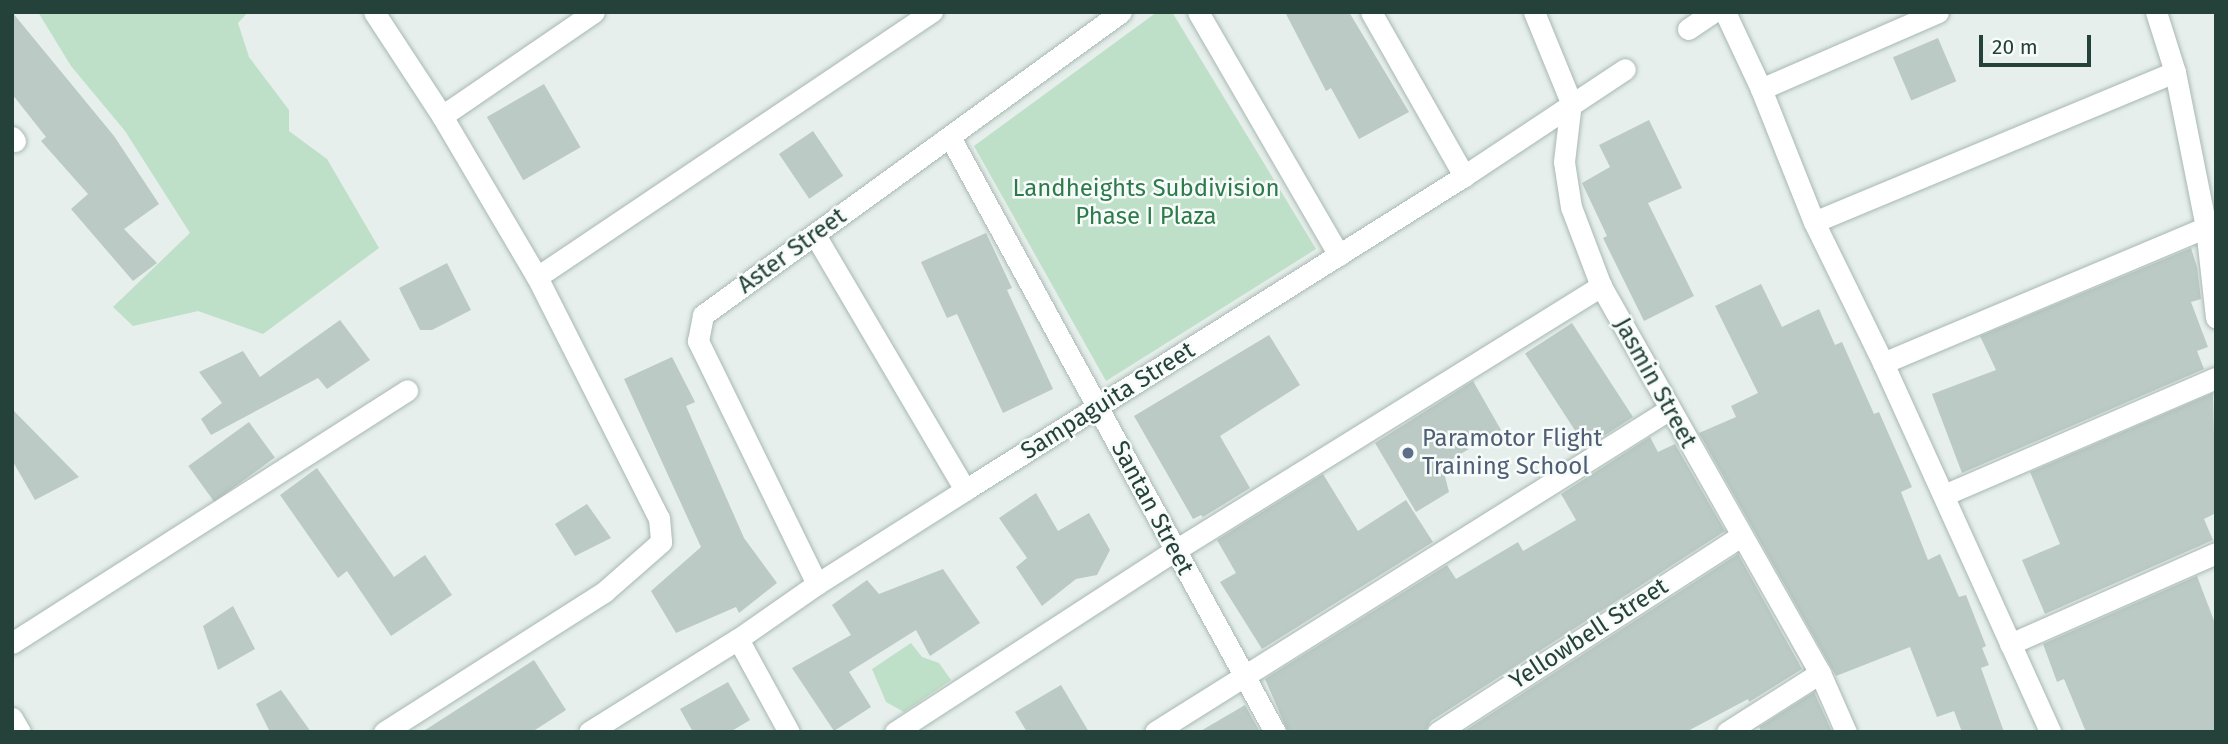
<!DOCTYPE html>
<html>
<head>
<meta charset="utf-8">
<style>
  body { margin:0 }
  #map { position:relative; width:2228px; height:744px; overflow:hidden; background:#e6efeb; font-family:"Fira Sans",sans-serif }
  div>[style] { position:absolute }
  [style*='--x'] { left:calc(var(--x)*1px); top:calc(var(--y)*1px); width:calc(var(--w)*1px); rotate:calc(var(--a)*1deg) }
  .green>* { inset:0; background:#bfe0c8 }
  .building>* { inset:0; background:#bbcac4; transform-origin:0 0 }
  .roads { filter:drop-shadow(0 0 2px #a8b8b2) drop-shadow(0 0 2px #a8b8b2) }
  .street>* { height:21px; margin:-10.5px; padding:0 10.5px; transform-origin:10.5px; border-radius:10.5px; background:#fff }
  .secondary>* { height:21px; margin:-10.5px; padding:0 10.5px; transform-origin:10.5px; border-radius:10.5px; background:#fff }
  .dots>* { width:19px; height:19px; translate:-50% -50%; box-sizing:border-box; border:4px solid #f7fbf9; border-radius:50% }
  span { translate:-50% -50%; white-space:nowrap; text-align:center; line-height:1.15; -webkit-text-stroke:5px #f7fbf9; paint-order:stroke }
  .park-label { font-size:24px; color:#2d7a4b }
  .street-label { font-size:24px; color:#24423a }
  .service-label { font-size:24px; color:#4e5e75 }
  .left { translate:0 -50%; text-align:left }
  .frame { position:absolute; inset:0; border:14px solid #24423a; pointer-events:none }
  .scale { position:absolute; left:1979px; top:35px; width:112px; height:32px; box-sizing:border-box; border:4px solid #24423a; border-top:0; padding-left:9px; font-size:21px; line-height:24px; white-space:nowrap; color:#24423a; -webkit-text-stroke:5px #f7fbf9; paint-order:stroke }
</style>
</head>
<body>
<div id="map">
  <div class="green">
    <div style="clip-path:polygon(38px 12px,248px 12px,238px 23px,249px 57px,289px 110px,289px 131px,327px 159px,379px 248px,263px 334px,198px 311px,133px 326px,113px 307px,190px 233px,125px 131px,71px 66px)"></div>
    <div style="clip-path:polygon(1157px 12px,1172px 12px,1316px 249px,1106px 381px,974px 146px)"></div>
    <div style="clip-path:polygon(911px 643px,922px 657px,939px 663px,951px 680px,904px 712px,886px 702px,872px 669px)"></div>
  </div>
  <div class="building">
    <div style="clip-path:polygon(12px 12px,114px 136px,159px 204px,124px 229px,157px 263px,133px 281px,71px 209px,88px 194px,41px 141px,46px 137px,12px 94px)"></div>
    <div style="clip-path:polygon(1285px 12px,1349px 12px,1409px 112px,1359px 139px,1331px 88px,1326px 91px)"></div>
    <div style="left:1938px;top:38px;width:47px;height:49px;rotate:67deg"></div>
    <div style="left:544px;top:84px;width:73px;height:66px;rotate:60deg"></div>
    <div style="clip-path:polygon(1649px 120px,1682px 188px,1648px 203px,1694px 296px,1644px 321px,1603px 238px,1607px 236px,1582px 183px,1610px 167px,1599px 145px)"></div>
    <div style="left:813px;top:131px;width:54px;height:41px;rotate:56deg"></div>
    <div style="clip-path:polygon(986px 233px,1012px 288px,1007px 290px,1053px 389px,1003px 413px,957px 314px,947px 318px,921px 262px)"></div>
    <div style="clip-path:polygon(2191px 248px,2197px 267px,2201px 299px,2191px 302px,2208px 347px,2197px 351px,2204px 369px,1962px 473px,1932px 394px,1996px 370px,1980px 336px)"></div>
    <div style="clip-path:polygon(447px 263px,471px 310px,432px 330px,420px 330px,399px 288px)"></div>
    <div style="clip-path:polygon(1761px 284px,1782px 327px,1819px 309px,1835px 345px,1842px 342px,1874px 414px,1879px 412px,1912px 487px,1901px 492px,1928px 560px,1940px 554px,1959px 597px,1966px 595px,1986px 646px,1982px 648px,1989px 665px,1981px 668px,2004px 732px,1962px 732px,1954px 711px,1937px 717px,1910px 647px,1836px 676px,1699px 433px,1736px 417px,1731px 406px,1758px 393px,1715px 306px)"></div>
    <div style="clip-path:polygon(340px 320px,370px 360px,327px 389px,318px 378px,211px 435px,201px 419px,222px 403px,199px 372px,243px 351px,260px 377px)"></div>
    <div style="left:1572px;top:323px;width:112px;height:56px;rotate:57deg"></div>
    <div style="clip-path:polygon(1269px 335px,1300px 385px,1220px 436px,1250px 488px,1203px 517px,1201px 515px,1193px 519px,1134px 416px)"></div>
    <div style="clip-path:polygon(672px 357px,695px 402px,686px 406px,744px 538px,777px 583px,739px 613px,736px 607px,676px 633px,651px 591px,701px 547px,624px 379px)"></div>
    <div style="clip-path:polygon(1473px 381px,1501px 430px,1442px 465px,1449px 492px,1416px 512px,1375px 443px)"></div>
    <div style="clip-path:polygon(2213px 393px,2216px 513px,2204px 519px,2213px 540px,2045px 614px,2022px 560px,2060px 544px,2030px 472px)"></div>
    <div style="clip-path:polygon(12px 409px,79px 477px,35px 500px,12px 460px)"></div>
    <div style="left:249px;top:422px;width:44px;height:75px;rotate:54deg"></div>
    <div style="clip-path:polygon(1650px 437px,1658px 452px,1675px 444px,1725px 531px,1431px 721px,1425px 732px,1288px 732px,1265px 679px,1447px 565px,1456px 579px,1518px 542px,1523px 551px,1576px 520px,1561px 494px)"></div>
    <div style="clip-path:polygon(317px 468px,394px 577px,425px 555px,452px 595px,391px 636px,347px 571px,338px 578px,280px 495px)"></div>
    <div style="clip-path:polygon(1323px 474px,1358px 531px,1406px 500px,1433px 542px,1262px 649px,1220px 582px,1236px 573px,1217px 540px)"></div>
    <div style="clip-path:polygon(1036px 493px,1058px 531px,1089px 513px,1110px 550px,1097px 575px,1076px 579px,1042px 606px,1016px 567px,1027px 558px,999px 518px)"></div>
    <div style="clip-path:polygon(587px 504px,611px 538px,575px 556px,555px 524px)"></div>
    <div style="clip-path:polygon(1738px 554px,1802px 669px,1749px 702px,1748px 699px,1686px 732px,1463px 732px)"></div>
    <div style="clip-path:polygon(943px 569px,980px 623px,930px 656px,916px 630px,849px 672px,871px 707px,834px 731px,792px 668px,851px 635px,832px 605px,867px 580px,879px 594px)"></div>
    <div style="clip-path:polygon(2197px 576px,2216px 626px,2216px 732px,2086px 732px,2064px 679px,2057px 682px,2043px 644px)"></div>
    <div style="clip-path:polygon(233px 606px,255px 649px,218px 670px,203px 626px)"></div>
    <div style="clip-path:polygon(534px 660px,566px 710px,532px 732px,422px 732px)"></div>
    <div style="clip-path:polygon(728px 682px,750px 720px,730px 732px,693px 732px,680px 709px)"></div>
    <div style="clip-path:polygon(1061px 685px,1089px 732px,1027px 732px,1015px 712px)"></div>
    <div style="clip-path:polygon(281px 690px,311px 732px,270px 732px,256px 704px)"></div>
    <div style="clip-path:polygon(1814px 692px,1832px 732px,1761px 732px,1759px 727px)"></div>
    <div style="clip-path:polygon(1245px 705px,1260px 732px,1199px 732px)"></div>
  </div>
  <div class="roads">
    <div class="street">
      <div style="--x:374;--y:12;--w:124;--a:56.8"></div>
      <div style="--x:442;--y:116;--w:187;--a:59.5"></div>
      <div style="--x:537;--y:277;--w:270;--a:63.2"></div>
      <div style="--x:659;--y:518;--w:24;--a:85"></div>
      <div style="--x:661;--y:542;--w:76;--a:138.7"></div>
      <div style="--x:604;--y:592;--w:261;--a:147.5"></div>
      <div style="--x:1198;--y:12;--w:281;--a:59.9"></div>
      <div style="--x:1371;--y:12;--w:189;--a:60.4"></div>
      <div style="--x:1534;--y:12;--w:97;--a:67.7"></div>
      <div style="--x:1571;--y:102;--w:60;--a:96.7"></div>
      <div style="--x:1564;--y:162;--w:46;--a:81.2"></div>
      <div style="--x:1571;--y:207;--w:85;--a:69.2"></div>
      <div style="--x:1601;--y:286;--w:445;--a:60.5"></div>
      <div style="--x:1820;--y:673;--w:64;--a:66.2"></div>
      <div style="--x:1725;--y:12;--w:85;--a:64.9"></div>
      <div style="--x:1761;--y:89;--w:143;--a:68.3"></div>
      <div style="--x:1814;--y:222;--w:157;--a:63.9"></div>
      <div style="--x:1883;--y:363;--w:405;--a:65.6"></div>
      <div style="--x:2156;--y:12;--w:63;--a:72.4"></div>
      <div style="--x:2175;--y:72;--w:158;--a:78.7"></div>
      <div style="--x:2206;--y:227;--w:91;--a:83.7"></div>
      <div style="--x:1688;--y:29;--w:30;--a:-34"></div>
      <div style="--x:1761;--y:89;--w:193;--a:-23.5"></div>
      <div style="--x:442;--y:116;--w:184;--a:-34.4"></div>
      <div style="--x:12;--y:137;--w:5;--a:53"></div>
      <div style="--x:950;--y:137;--w:678;--a:61.36"></div>
      <div style="--x:1814;--y:222;--w:391;--a:-22.6"></div>
      <div style="--x:815;--y:235;--w:296;--a:59.5"></div>
      <div style="--x:537;--y:277;--w:476;--a:-33.9"></div>
      <div style="--x:1883;--y:363;--w:350;--a:-22.8"></div>
      <div style="--x:1944;--y:495;--w:296;--a:-23.3"></div>
      <div style="--x:817;--y:584;--w:271;--a:-116.1"></div>
      <div style="--x:698;--y:341;--w:26;--a:-79"></div>
      <div style="--x:703;--y:315;--w:516;--a:-35.94"></div>
      <div style="--x:738;--y:639;--w:106;--a:61.3"></div>
      <div style="--x:12;--y:643;--w:469;--a:-32.6"></div>
      <div style="--x:2010;--y:644;--w:225;--a:-23.8"></div>
      <div style="--x:589;--y:732;--w:176;--a:-32"></div>
      <div style="--x:738;--y:639;--w:96;--a:-34.8"></div>
      <div style="--x:817;--y:584;--w:175;--a:-32.4"></div>
      <div style="--x:965;--y:490;--w:590;--a:-32.18"></div>
      <div style="--x:1464;--y:176;--w:193;--a:-33.6"></div>
      <div style="--x:895;--y:732;--w:333;--a:-33"></div>
      <div style="--x:1174;--y:551;--w:503;--a:-31.82"></div>
      <div style="--x:1155;--y:732;--w:608;--a:-32.1"></div>
      <div style="--x:1438;--y:732;--w:361;--a:-32.9"></div>
      <div style="--x:1727;--y:732;--w:110;--a:-32.4"></div>
    </div>
    <div class="secondary">
      <div style="--x:12;--y:718;--w:16;--a:60"></div>
    </div>
  </div>
  <div class="dots">
    <div style="left:1408px;top:453px;background:#5c6f8a"></div>
  </div>
  <div class="park-label">
    <span style="left:1146px;top:203px">Landheights Subdivision<br>Phase I Plaza</span>
  </div>
  <div class="street-label">
    <span style="left:792px;top:251px;rotate:-36deg">Aster Street</span>
    <span style="left:1655px;top:383px;rotate:61deg">Jasmin Street</span>
    <span style="left:1108px;top:401px;rotate:-32deg">Sampaguita Street</span>
    <span style="left:1152px;top:508px;rotate:62deg">Santan Street</span>
    <span style="left:1589px;top:634px;rotate:-33deg">Yellowbell Street</span>
  </div>
  <div class="service-label">
    <span class="left" style="left:1422px;top:453px">Paramotor Flight<br>Training School</span>
  </div>
  <div class="frame"></div>
  <div class="scale">20 m</div>
</div>
</body>
</html>
